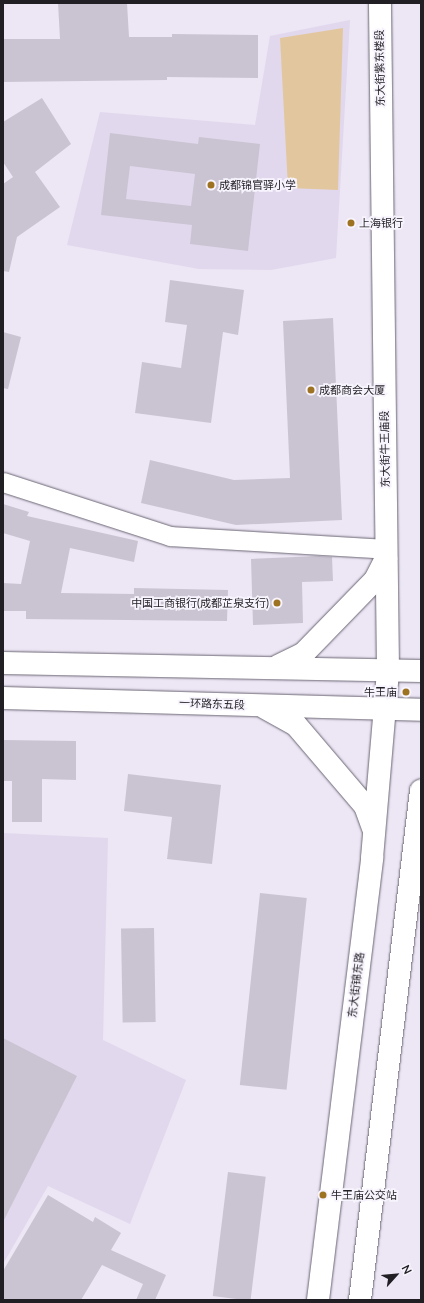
<!DOCTYPE html>
<html>
<head>
<meta charset="utf-8">
<style>
  body { margin:0 }
  #map { position:relative; width:424px; height:1303px; overflow:hidden; background:#ece6f5; font-family:Lato,"Noto Sans SC",sans-serif }
  div>[style] { position:absolute }
  [style*='--x'] { left:calc(var(--x)*1px); top:calc(var(--y)*1px); width:calc(var(--w)*1px); rotate:calc(var(--a)*1deg) }
  .built>* { inset:0; background:#e1d8ee }
  .green>* { inset:0; background:#e2c79e }
  .building>* { inset:0; background:#cac4d2; transform-origin:0 0 }
  .roads { filter:drop-shadow(0 0 1px #6c6673) drop-shadow(0 0 1px #6c6673) }
  .minor>* { height:19px; margin:-9.5px; padding:0 9.5px; transform-origin:9.5px; border-radius:9.5px; background:#fff }
  .major>* { height:22px; margin:-11px; padding:0 11px; transform-origin:11px; border-radius:11px; background:#fff }
  .dots>* { width:11px; height:11px; translate:-50% -50%; box-sizing:border-box; border:2px solid #f8f4fd; border-radius:50% }
  span { translate:-50% -50%; white-space:nowrap; text-align:center; line-height:1.15; -webkit-text-stroke:3.5px #f8f4fd; paint-order:stroke }
  .street-label { font-size:11px; color:#211f24 }
  .poi-label { font-size:11px; color:#211f24 }
  .left { translate:0 -50%; text-align:left }
  .right { translate:-100% -50%; text-align:right }
  .frame { position:absolute; inset:0; border:4px solid #211f24; pointer-events:none }
  .north { position:absolute; left:376px; top:1255px; width:40px; height:40px; -webkit-text-stroke:3px #f8f4fd; paint-order:stroke; rotate:63deg; font-size:11px; font-weight:700; line-height:16px; text-align:center; color:#211f24 }
  .north::after { content:''; display:block; margin:auto; width:14px; height:18px; background:#211f24; clip-path:polygon(50% 0,100% 100%,50% 72%,0 100%) }
</style>
</head>
<body>
<div id="map">
  <div class="built">
    <div style="clip-path:polygon(350px 20px,336px 258px,271px 270px,199px 269px,67px 245px,100px 112px,255px 125px,270px 36px)"></div>
    <div style="clip-path:polygon(3px 833px,108px 838px,103px 1040px,186px 1080px,130px 1224px,48px 1186px,3px 1264px)"></div>
  </div>
  <div class="green">
    <div style="clip-path:polygon(343px 28px,338px 190px,288px 188px,280px 38px)"></div>
  </div>
  <div class="building">
    <div style="clip-path:polygon(58px 3px,127px 3px,129px 37px,172px 37px,172px 34px,258px 35px,258px 78px,167px 77px,167px 80px,3px 82px,3px 39px,60px 39px)"></div>
    <div style="clip-path:polygon(42px 98px,71px 144px,35px 172px,60px 207px,17px 237px,9px 272px,3px 271px,3px 184px,13px 177px,3px 162px,3px 122px)"></div>
    <div style="clip-path:polygon(evenodd,110px 133px,198px 144px,199px 137px,260px 144px,248px 251px,190px 244px,192px 225px,101px 215px,110px 133px,130px 166px,195px 174px,191px 206px,126px 199px,130px 166px)"></div>
    <div style="clip-path:polygon(170px 280px,244px 290px,238px 335px,223px 332px,211px 423px,135px 413px,142px 362px,181px 368px,187px 325px,165px 322px)"></div>
    <div style="clip-path:polygon(333px 318px,342px 520px,236px 525px,141px 503px,150px 460px,234px 480px,290px 478px,283px 321px)"></div>
    <div style="clip-path:polygon(3px 332px,21px 337px,8px 389px,3px 388px)"></div>
    <div style="clip-path:polygon(3px 504px,29px 512px,27px 516px,138px 541px,134px 562px,70px 548px,61px 593px,134px 594px,134px 588px,228px 590px,227px 621px,26px 619px,26px 611px,3px 611px,3px 583px,21px 584px,30px 541px,3px 533px)"></div>
    <div style="clip-path:polygon(319px 556px,332px 557px,333px 581px,302px 582px,303px 623px,253px 625px,251px 559px)"></div>
    <div style="clip-path:polygon(3px 740px,76px 741px,76px 780px,42px 779px,42px 822px,12px 822px,12px 781px,3px 781px)"></div>
    <div style="clip-path:polygon(128px 774px,221px 785px,212px 864px,167px 859px,172px 817px,124px 811px)"></div>
    <div style="left:260px;top:893px;width:47px;height:193px;rotate:6deg"></div>
    <div style="left:154px;top:928px;width:94px;height:33px;rotate:89deg"></div>
    <div style="clip-path:polygon(3px 1038px,77px 1076px,3px 1222px)"></div>
    <div style="left:228px;top:1172px;width:38px;height:125px;rotate:7deg"></div>
    <div style="clip-path:polygon(48px 1195px,93px 1222px,95px 1217px,121px 1233px,111px 1250px,166px 1275px,155px 1300px,136px 1300px,143px 1284px,102px 1265px,81px 1300px,3px 1300px,3px 1271px)"></div>
  </div>
  <div class="roads">
    <div class="minor">
      <div style="--x:3;--y:482;--w:176;--a:17.9"></div>
      <div style="--x:170;--y:536;--w:216;--a:3.4"></div>
    </div>
    <div class="major">
      <div style="--x:3;--y:663;--w:418;--a:1.1"></div>
      <div style="--x:278;--y:666;--w:28;--a:-26"></div>
      <div style="--x:303;--y:654;--w:103;--a:-45.8"></div>
      <div style="--x:375;--y:580;--w:25;--a:-63"></div>
      <div style="--x:3;--y:698;--w:418;--a:1.6"></div>
      <div style="--x:265;--y:708;--w:35;--a:29"></div>
      <div style="--x:296;--y:725;--w:106;--a:49.6"></div>
      <div style="--x:365;--y:806;--w:23;--a:70"></div>
      <div style="--x:318;--y:1300;--w:445;--a:-83"></div>
      <div style="--x:372;--y:858;--w:189;--a:-85.1"></div>
      <div style="--x:388;--y:670;--w:667;--a:-90.69"></div>
      <div style="--x:360;--y:1300;--w:513;--a:-83.17"></div>
    </div>
  </div>
  <div class="dots">
    <div style="left:211px;top:185px;background:#9d7221"></div>
    <div style="left:351px;top:223px;background:#9d7221"></div>
    <div style="left:311px;top:390px;background:#9d7221"></div>
    <div style="left:277px;top:603px;background:#9d7221"></div>
    <div style="left:406px;top:692px;background:#9d7221"></div>
    <div style="left:323px;top:1195px;background:#9d7221"></div>
  </div>
  <div class="street-label">
    <span style="left:380px;top:68px;rotate:-91deg">东大街紫东楼段</span>
    <span style="left:385px;top:449px;rotate:-91deg">东大街牛王庙段</span>
    <span style="left:212px;top:704px;rotate:2deg">一环路东五段</span>
    <span style="left:356px;top:985px;rotate:-83deg">东大街锦东路</span>
  </div>
  <div class="poi-label">
    <span class="left" style="left:219px;top:185px">成都锦官驿小学</span>
    <span class="left" style="left:359px;top:223px">上海银行</span>
    <span class="left" style="left:319px;top:390px">成都商会大厦</span>
    <span class="right" style="left:269px;top:603px">中国工商银行(成都芷泉支行)</span>
    <span class="right" style="left:397px;top:692px">牛王庙</span>
    <span class="left" style="left:331px;top:1195px">牛王庙公交站</span>
  </div>
  <div class="frame"></div>
  <div class="north">N</div>
</div>
</body>
</html>
